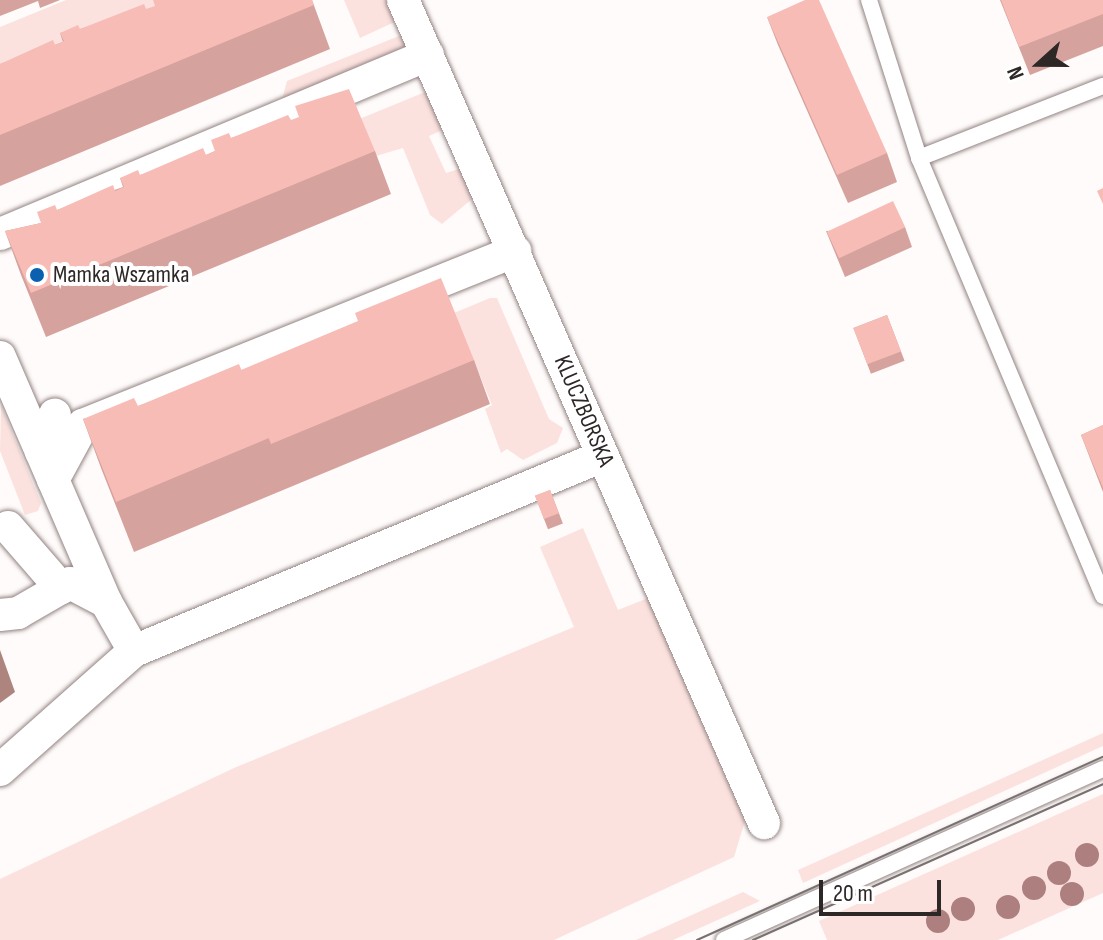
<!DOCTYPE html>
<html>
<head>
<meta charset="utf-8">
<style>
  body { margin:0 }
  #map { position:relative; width:1103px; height:940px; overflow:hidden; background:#fefbfa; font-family:"Sofia Sans Condensed",sans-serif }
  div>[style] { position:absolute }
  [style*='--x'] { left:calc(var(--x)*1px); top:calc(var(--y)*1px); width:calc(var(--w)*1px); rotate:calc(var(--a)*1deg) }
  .green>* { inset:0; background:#fbe2df }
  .roads { filter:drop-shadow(0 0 2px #938382) drop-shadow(0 0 2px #938382) }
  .service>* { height:16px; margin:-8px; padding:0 8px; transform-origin:8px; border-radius:8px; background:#fff }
  .minor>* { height:32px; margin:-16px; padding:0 16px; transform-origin:16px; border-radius:16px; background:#fff }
  .tram>* { height:2px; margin:-1px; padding:0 1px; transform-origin:1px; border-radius:1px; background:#777271 }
  .trees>* { width:24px; height:24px; margin:-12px; border-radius:50%; background:#ae7f7f }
  .wall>* { inset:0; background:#d5a29d; transform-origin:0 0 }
  .shaded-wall>* { inset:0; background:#ae847f }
  .building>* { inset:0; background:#f8bcb6; transform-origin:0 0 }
  .dots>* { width:22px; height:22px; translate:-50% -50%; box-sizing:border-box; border:4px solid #fff; border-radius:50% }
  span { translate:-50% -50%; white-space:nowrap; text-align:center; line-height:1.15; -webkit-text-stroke:8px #fff; paint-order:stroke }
  .poi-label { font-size:24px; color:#2d2726 }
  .left { translate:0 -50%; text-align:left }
  .street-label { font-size:24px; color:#2d2726 }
  .north { position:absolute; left:999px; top:24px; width:80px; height:80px; -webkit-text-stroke:6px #fff; paint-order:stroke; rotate:249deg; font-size:22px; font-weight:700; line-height:32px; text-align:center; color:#2d2726 }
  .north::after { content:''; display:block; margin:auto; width:28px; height:36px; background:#2d2726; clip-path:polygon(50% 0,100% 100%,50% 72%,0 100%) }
  .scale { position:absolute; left:819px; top:880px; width:122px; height:36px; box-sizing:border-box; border:4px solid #2d2726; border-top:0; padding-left:10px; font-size:24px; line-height:28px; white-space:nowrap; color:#2d2726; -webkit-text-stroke:6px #fff; paint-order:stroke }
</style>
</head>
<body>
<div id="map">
  <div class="green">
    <div style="clip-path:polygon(66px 0,196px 0,0 67px,0 27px)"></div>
    <div style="clip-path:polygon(344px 0,390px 0,399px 20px,360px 38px)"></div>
    <div style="clip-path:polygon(404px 34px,408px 44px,400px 54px,281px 103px,287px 81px)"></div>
    <div style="clip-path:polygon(430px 90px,447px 128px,429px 136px,446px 173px,462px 168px,473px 191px,472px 199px,442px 224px,430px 215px,403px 148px,376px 156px,352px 122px)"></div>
    <div style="clip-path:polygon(490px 298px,497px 298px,549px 419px,563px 428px,557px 443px,523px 460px,507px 449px,501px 453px,485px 409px,492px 405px,454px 313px)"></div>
    <div style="clip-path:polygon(1px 405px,41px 503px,38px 511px,25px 515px,0 451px)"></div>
    <div style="clip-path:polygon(583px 528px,618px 610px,648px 598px,745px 821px,734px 857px,554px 940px,0 940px,0 879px,234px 768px,574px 627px,540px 547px)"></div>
    <div style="clip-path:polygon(1103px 733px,1103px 746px,803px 883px,798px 870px)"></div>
    <div style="clip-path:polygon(1103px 794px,1103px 893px,998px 940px,827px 940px,819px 921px)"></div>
    <div style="clip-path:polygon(743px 892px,760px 901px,673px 940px,636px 940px)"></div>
  </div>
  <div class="roads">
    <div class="service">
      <div style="--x:869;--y:0;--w:166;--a:72.4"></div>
      <div style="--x:919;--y:158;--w:475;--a:67.2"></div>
      <div style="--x:919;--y:158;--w:198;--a:-21.4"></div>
      <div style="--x:724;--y:940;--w:416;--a:-24.3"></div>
    </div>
    <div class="minor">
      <div style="--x:403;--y:0;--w:899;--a:66.32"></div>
      <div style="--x:0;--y:234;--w:464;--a:-22.7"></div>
      <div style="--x:0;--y:357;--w:267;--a:66.6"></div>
      <div style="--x:41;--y:452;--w:40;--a:-69.8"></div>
      <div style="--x:53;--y:480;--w:63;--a:-61.4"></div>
      <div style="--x:83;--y:425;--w:466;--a:-21.9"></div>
      <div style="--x:8;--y:527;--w:81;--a:49"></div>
      <div style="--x:0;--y:615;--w:18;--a:-6"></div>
      <div style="--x:18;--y:613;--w:60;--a:-30"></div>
      <div style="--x:70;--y:583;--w:41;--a:27.8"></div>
      <div style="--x:106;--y:602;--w:56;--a:60.3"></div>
      <div style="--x:0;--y:770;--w:179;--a:-41.6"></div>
      <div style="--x:134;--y:651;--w:508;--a:-22.58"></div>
    </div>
  </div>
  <div class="tram">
    <div style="--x:697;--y:940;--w:445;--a:-24.3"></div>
    <div style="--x:753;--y:940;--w:383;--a:-24"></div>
  </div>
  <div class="trees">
    <div style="left:1087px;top:855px"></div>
    <div style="left:1059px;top:873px"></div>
    <div style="left:1034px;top:888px"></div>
    <div style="left:1072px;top:894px"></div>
    <div style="left:1008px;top:907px"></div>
    <div style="left:963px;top:909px"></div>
    <div style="left:938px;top:921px"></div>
  </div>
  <div class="wall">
    <div style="clip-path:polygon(0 0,60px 0,40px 8px,38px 1px,0 16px)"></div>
    <div style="clip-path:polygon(312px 0,330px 49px,0 186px,0 64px,63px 42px,60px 33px,80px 29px,146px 9px)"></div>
    <div style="clip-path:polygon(1000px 0,1103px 0,1103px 46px,1030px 75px)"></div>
    <div style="clip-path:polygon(767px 17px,887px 153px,897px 182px,848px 203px,778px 45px)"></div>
    <div style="clip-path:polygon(291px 120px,375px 151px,391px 194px,46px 337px,21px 275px,5px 231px,41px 223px,57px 210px,123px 187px,120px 178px,140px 175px,206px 155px,215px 151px,231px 138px)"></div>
    <div style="clip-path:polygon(905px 227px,912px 247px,845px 277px,826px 231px)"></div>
    <div style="left:887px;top:315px;width:49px;height:36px;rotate:69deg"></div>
    <div style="clip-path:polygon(474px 360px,490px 404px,134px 552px,101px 468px,83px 419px,138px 406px,241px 370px)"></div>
    <div style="clip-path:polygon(1103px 425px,1103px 492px,1081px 435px)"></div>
    <div style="left:550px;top:490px;width:36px;height:16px;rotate:69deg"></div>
  </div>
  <div class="shaded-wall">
    <div style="clip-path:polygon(0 650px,15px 692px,0 703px)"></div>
  </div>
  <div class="building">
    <div style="clip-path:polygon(153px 0,312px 0,314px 5px,0 135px,0 64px,53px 40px,55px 45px,64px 41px,60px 33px,78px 25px,80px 29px,144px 4px,146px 9px,155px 6px)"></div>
    <div style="clip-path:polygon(805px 0,819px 0,887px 153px,837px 175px,767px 17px)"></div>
    <div style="clip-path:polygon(1001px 0,1103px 0,1103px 14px,1019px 47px)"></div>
    <div style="clip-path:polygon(349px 89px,375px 151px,31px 293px,5px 231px,41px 223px,37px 212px,55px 205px,57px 210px,113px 185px,115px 191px,124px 187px,120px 178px,138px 170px,140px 175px,203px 148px,206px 155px,215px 151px,211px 140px,229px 133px,231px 138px,288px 115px,291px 120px,299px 117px,295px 106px)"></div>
    <div style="clip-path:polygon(1103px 188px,1103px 204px,1097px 191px)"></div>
    <div style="left:893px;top:201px;width:29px;height:73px;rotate:65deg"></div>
    <div style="clip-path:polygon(441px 278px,474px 360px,271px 444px,241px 370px,358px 321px,355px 313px)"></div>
    <div style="left:887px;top:315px;width:39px;height:36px;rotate:69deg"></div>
    <div style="clip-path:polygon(239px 364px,269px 438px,116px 502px,83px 419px,134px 398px,138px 406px)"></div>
    <div style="clip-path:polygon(1103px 425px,1103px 488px,1081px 435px)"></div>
    <div style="left:550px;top:490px;width:25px;height:16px;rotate:69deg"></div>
  </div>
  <div class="dots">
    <div style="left:37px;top:275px;background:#0b61af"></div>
  </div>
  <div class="poi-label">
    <span class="left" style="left:53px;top:275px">Mamka Wszamka</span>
  </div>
  <div class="street-label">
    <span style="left:584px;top:411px;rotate:67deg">KLUCZBORSKA</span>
  </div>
  <div class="north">N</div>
  <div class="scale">20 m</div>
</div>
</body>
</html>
